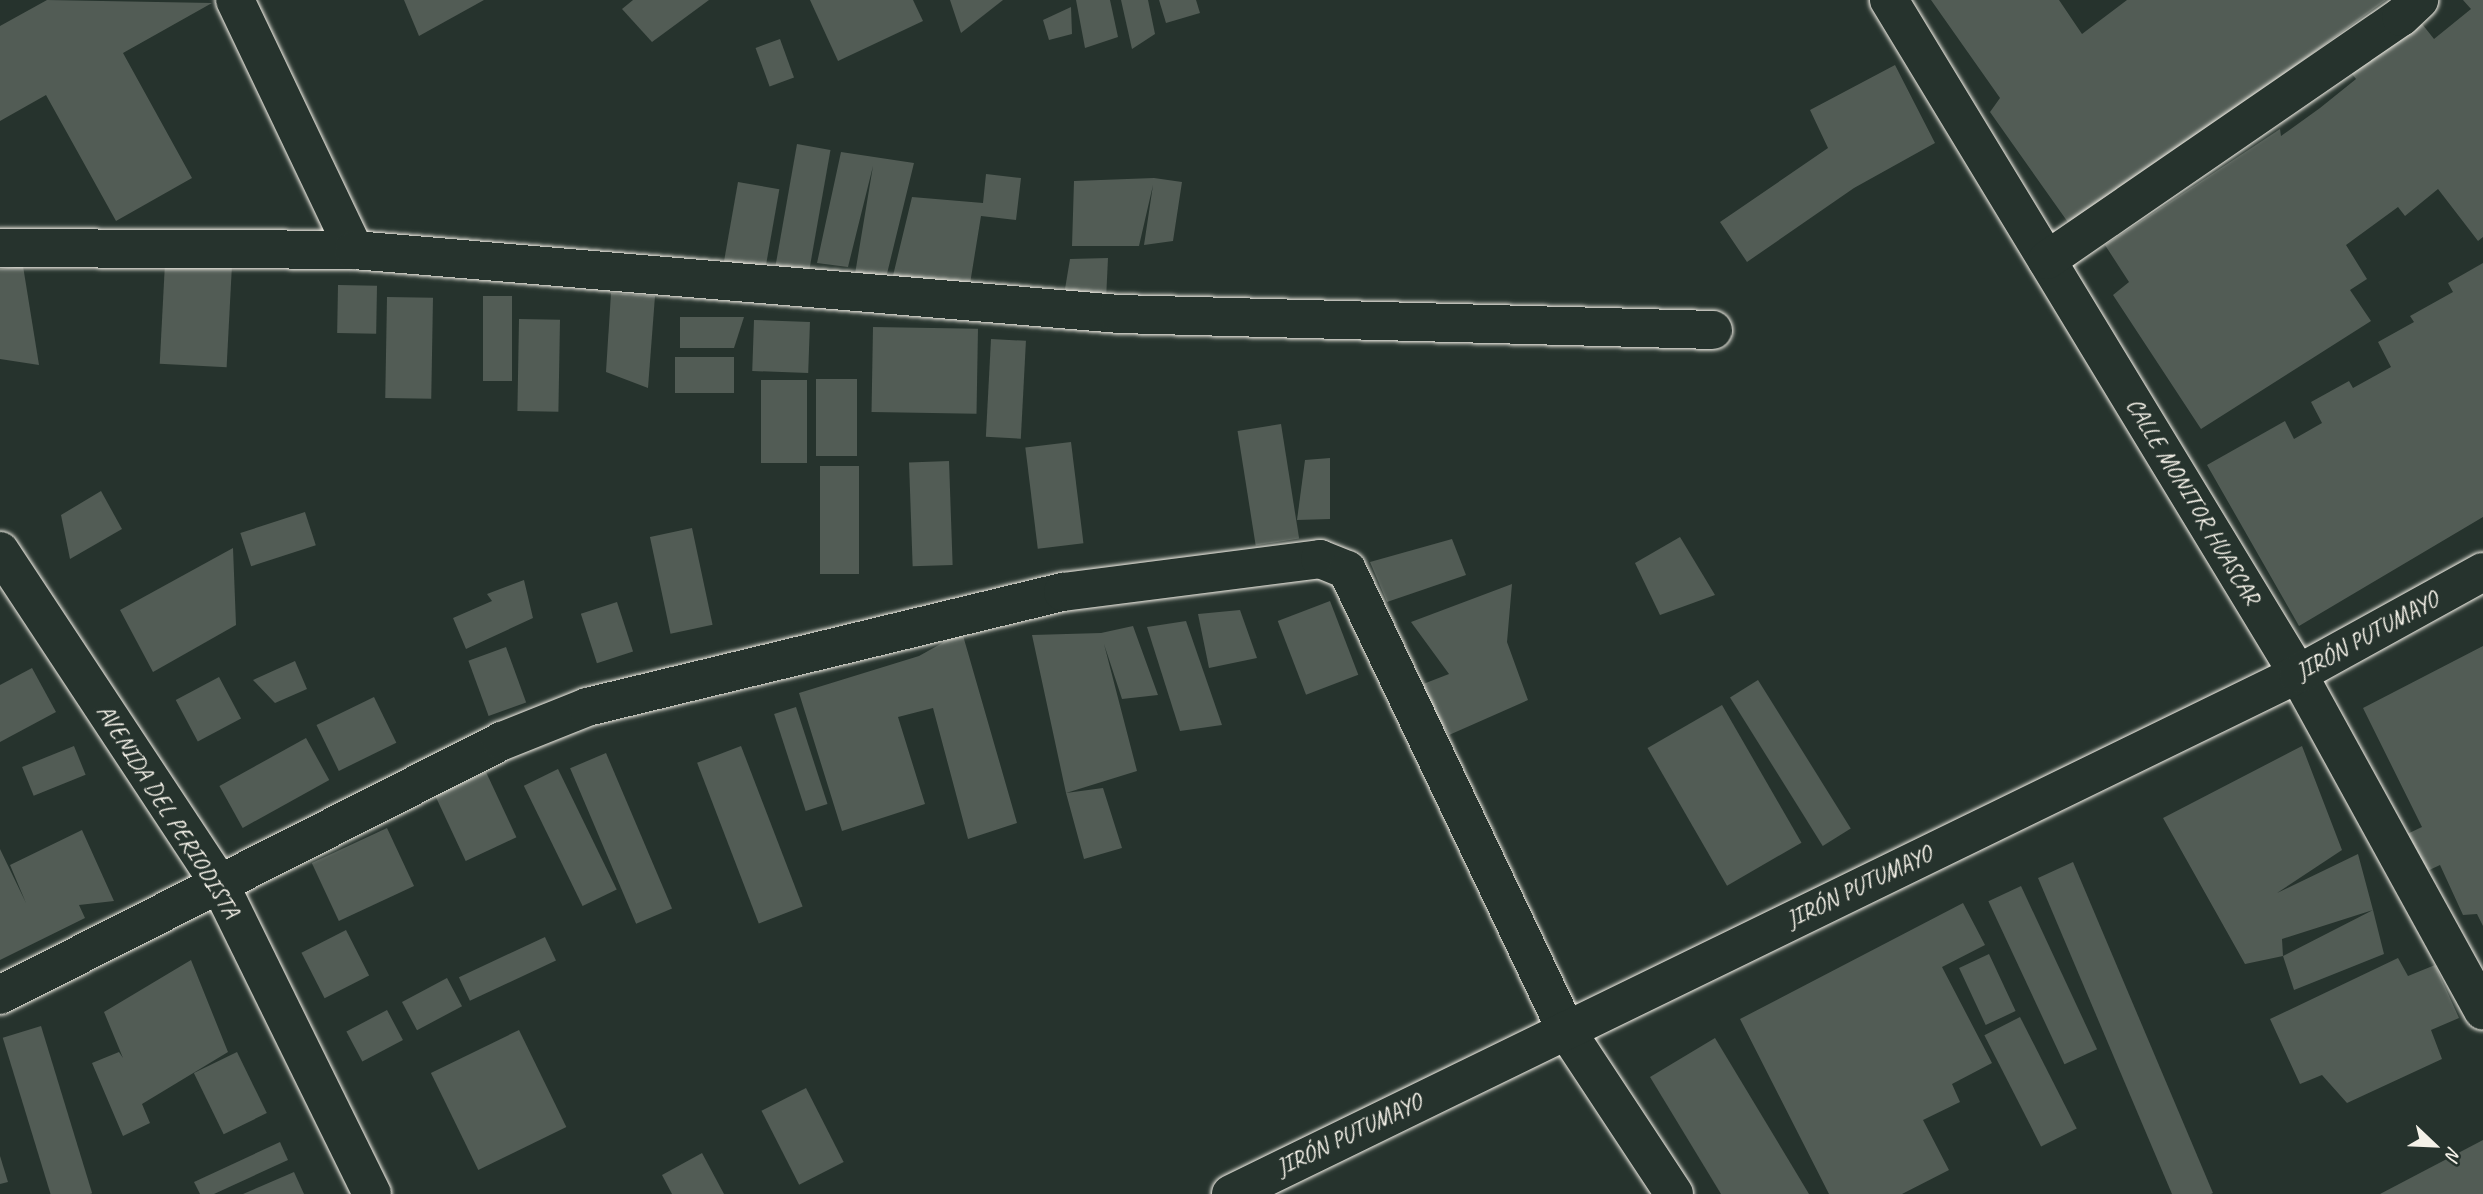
<!DOCTYPE html>
<html>
<head>
<meta charset="utf-8">
<style>
  body { margin:0 }
  #map { position:relative; width:2483px; height:1194px; overflow:hidden; background:#26332d; font-family:Caveat,sans-serif }
  div>[style] { position:absolute }
  [style*='--x'] { left:calc(var(--x)*1px); top:calc(var(--y)*1px); width:calc(var(--w)*1px); rotate:calc(var(--a)*1deg) }
  .building>* { inset:0; background:#525c55; transform-origin:0 0 }
  .roads { filter:drop-shadow(0 0 2px #f4f1e8) drop-shadow(0 0 2px #f4f1e8) }
  .minor>* { height:38px; margin:-19px; padding:0 19px; transform-origin:19px; border-radius:19px; background:#26332d }
  span { translate:-50% -50%; white-space:nowrap; text-align:center; line-height:1.15; -webkit-text-stroke:5px #26332d; paint-order:stroke }
  .street-label { font-size:24px; color:#f4f1e8 }
  .north { position:absolute; left:2399px; top:1110px; width:70px; height:70px; -webkit-text-stroke:5px #26332d; paint-order:stroke; rotate:113deg; font-size:19px; font-weight:700; line-height:28px; text-align:center; color:#f4f1e8 }
  .north::after { content:''; display:block; margin:auto; width:24px; height:32px; background:#f4f1e8; clip-path:polygon(50% 0,100% 100%,50% 72%,0 100%) }
</style>
</head>
<body>
<div id="map">
  <div class="building">
    <div style="clip-path:polygon(47px 0,212px 3px,123px 53px,192px 178px,116px 221px,46px 95px,0 121px,0 26px)"></div>
    <div style="clip-path:polygon(404px 0,484px 0,419px 36px)"></div>
    <div style="clip-path:polygon(633px 0,709px 0,652px 42px,622px 9px)"></div>
    <div style="clip-path:polygon(810px 0,913px 0,923px 21px,838px 61px)"></div>
    <div style="clip-path:polygon(950px 0,1003px 0,961px 33px)"></div>
    <div style="clip-path:polygon(1076px 0,1110px 0,1118px 37px,1085px 48px)"></div>
    <div style="clip-path:polygon(1121px 0,1148px 0,1155px 34px,1132px 49px)"></div>
    <div style="clip-path:polygon(1159px 0,1196px 0,1200px 13px,1166px 23px)"></div>
    <div style="clip-path:polygon(1931px 0,2059px 0,2082px 34px,2127px 0,2386px 0,2072px 228px,1990px 112px,2000px 98px)"></div>
    <div style="clip-path:polygon(2463px 0,2483px 0,2483px 237px,2478px 241px,2438px 189px,2405px 216px,2398px 207px,2346px 245px,2367px 279px,2350px 290px,2371px 321px,2201px 429px,2113px 295px,2129px 282px,2105px 245px,2280px 129px,2281px 136px,2320px 108px,2356px 79px,2347px 67px,2415px 15px,2434px 39px,2471px 9px)"></div>
    <div style="clip-path:polygon(1071px 7px,1072px 34px,1049px 40px,1043px 20px)"></div>
    <div style="left:780px;top:39px;width:41px;height:26px;rotate:70deg"></div>
    <div style="clip-path:polygon(1895px 65px,1935px 143px,1854px 188px,1747px 262px,1720px 222px,1828px 148px,1810px 110px)"></div>
    <div style="left:797px;top:144px;width:34px;height:127px;rotate:10deg"></div>
    <div style="clip-path:polygon(841px 152px,914px 163px,885px 282px,854px 280px,873px 166px,848px 267px,817px 263px)"></div>
    <div style="clip-path:polygon(986px 174px,1021px 178px,1016px 220px,981px 216px,969px 290px,891px 284px,912px 197px,983px 203px)"></div>
    <div style="clip-path:polygon(1154px 178px,1182px 182px,1173px 241px,1144px 245px,1153px 185px,1139px 246px,1072px 246px,1074px 181px)"></div>
    <div style="left:738px;top:182px;width:42px;height:89px;rotate:10deg"></div>
    <div style="clip-path:polygon(1108px 258px,1106px 300px,1064px 295px,1070px 259px)"></div>
    <div style="left:165px;top:263px;width:67px;height:101px;rotate:3deg"></div>
    <div style="clip-path:polygon(2483px 263px,2483px 517px,2299px 626px,2207px 465px,2285px 421px,2294px 439px,2322px 423px,2311px 402px,2349px 381px,2353px 388px,2391px 367px,2378px 342px,2414px 322px,2410px 316px,2453px 292px,2448px 283px)"></div>
    <div style="clip-path:polygon(23px 266px,39px 365px,0 359px,0 269px)"></div>
    <div style="left:338px;top:285px;width:39px;height:48px;rotate:1deg"></div>
    <div style="clip-path:polygon(611px 293px,655px 296px,648px 388px,606px 372px)"></div>
    <div style="left:483px;top:296px;width:29px;height:85px"></div>
    <div style="left:387px;top:297px;width:46px;height:101px;rotate:1deg"></div>
    <div style="clip-path:polygon(680px 317px,744px 317px,734px 348px,680px 348px)"></div>
    <div style="left:519px;top:319px;width:41px;height:92px;rotate:1deg"></div>
    <div style="left:754px;top:320px;width:56px;height:51px;rotate:2deg"></div>
    <div style="left:873px;top:327px;width:105px;height:85px;rotate:1deg"></div>
    <div style="left:991px;top:339px;width:35px;height:98px;rotate:3deg"></div>
    <div style="left:675px;top:357px;width:59px;height:36px"></div>
    <div style="left:816px;top:379px;width:41px;height:77px"></div>
    <div style="left:761px;top:380px;width:46px;height:83px"></div>
    <div style="left:1281px;top:424px;width:116px;height:44px;rotate:81deg"></div>
    <div style="left:1071px;top:442px;width:102px;height:46px;rotate:83deg"></div>
    <div style="clip-path:polygon(1330px 458px,1330px 519px,1297px 520px,1305px 460px)"></div>
    <div style="left:949px;top:461px;width:104px;height:40px;rotate:88deg"></div>
    <div style="left:859px;top:466px;width:108px;height:39px;rotate:90deg"></div>
    <div style="clip-path:polygon(101px 491px,122px 529px,70px 559px,61px 515px)"></div>
    <div style="left:305px;top:512px;width:35px;height:68px;rotate:72deg"></div>
    <div style="left:692px;top:528px;width:99px;height:43px;rotate:78deg"></div>
    <div style="clip-path:polygon(1680px 537px,1715px 595px,1660px 615px,1635px 563px)"></div>
    <div style="clip-path:polygon(1452px 539px,1466px 575px,1387px 602px,1370px 562px)"></div>
    <div style="clip-path:polygon(233px 548px,236px 625px,153px 672px,120px 610px)"></div>
    <div style="clip-path:polygon(524px 580px,533px 618px,466px 649px,453px 618px,492px 601px,487px 594px)"></div>
    <div style="clip-path:polygon(1512px 584px,1507px 642px,1528px 700px,1449px 735px,1418px 686px,1449px 674px,1411px 622px)"></div>
    <div style="left:1330px;top:601px;width:79px;height:56px;rotate:69deg"></div>
    <div style="left:617px;top:602px;width:52px;height:38px;rotate:72deg"></div>
    <div style="clip-path:polygon(1240px 610px,1257px 658px,1209px 668px,1198px 614px)"></div>
    <div style="clip-path:polygon(1186px 621px,1222px 725px,1180px 731px,1147px 627px)"></div>
    <div style="clip-path:polygon(1133px 626px,1158px 695px,1122px 699px,1104px 644px,1137px 771px,1066px 793px,1103px 788px,1122px 848px,1084px 859px,1066px 793px,1032px 635px,1101px 633px)"></div>
    <div style="clip-path:polygon(962px 632px,1017px 823px,968px 839px,933px 708px,898px 717px,925px 804px,842px 831px,799px 693px,919px 656px)"></div>
    <div style="clip-path:polygon(2483px 646px,2483px 926px,2477px 914px,2463px 915px,2440px 865px,2423px 873px,2405px 835px,2422px 827px,2363px 708px)"></div>
    <div style="left:506px;top:647px;width:59px;height:40px;rotate:70deg"></div>
    <div style="clip-path:polygon(295px 661px,307px 689px,275px 703px,253px 680px)"></div>
    <div style="clip-path:polygon(32px 668px,56px 712px,0 742px,0 685px)"></div>
    <div style="left:219px;top:677px;width:47px;height:49px;rotate:62deg"></div>
    <div style="left:1758px;top:680px;width:175px;height:33px;rotate:58deg"></div>
    <div style="left:374px;top:697px;width:51px;height:64px;rotate:64deg"></div>
    <div style="left:1722px;top:705px;width:159px;height:86px;rotate:60deg"></div>
    <div style="left:796px;top:707px;width:102px;height:23px;rotate:72deg"></div>
    <div style="left:306px;top:738px;width:48px;height:99px;rotate:61deg"></div>
    <div style="left:74px;top:746px;width:31px;height:56px;rotate:68deg"></div>
    <div style="left:741px;top:746px;width:172px;height:47px;rotate:69deg"></div>
    <div style="clip-path:polygon(2302px 746px,2342px 850px,2277px 893px,2358px 854px,2373px 910px,2384px 954px,2294px 990px,2283px 956px,2373px 910px,2282px 939px,2283px 956px,2245px 964px,2163px 818px)"></div>
    <div style="left:606px;top:753px;width:169px;height:39px;rotate:67deg"></div>
    <div style="left:558px;top:769px;width:134px;height:38px;rotate:64deg"></div>
    <div style="left:486px;top:772px;width:72px;height:56px;rotate:65deg"></div>
    <div style="left:387px;top:828px;width:64px;height:83px;rotate:65deg"></div>
    <div style="clip-path:polygon(82px 830px,114px 901px,79px 905px,85px 918px,0 960px,0 849px,26px 903px,10px 865px)"></div>
    <div style="clip-path:polygon(2073px 862px,2213px 1193px,2211px 1194px,2172px 1194px,2038px 878px)"></div>
    <div style="left:2021px;top:886px;width:180px;height:36px;rotate:65deg"></div>
    <div style="clip-path:polygon(1963px 903px,1985px 945px,1942px 967px,1992px 1063px,1952px 1084px,1960px 1102px,1923px 1120px,1949px 1170px,1902px 1194px,1829px 1194px,1740px 1019px)"></div>
    <div style="left:346px;top:930px;width:51px;height:50px;rotate:63deg"></div>
    <div style="left:545px;top:937px;width:26px;height:95px;rotate:65deg"></div>
    <div style="left:1989px;top:954px;width:63px;height:33px;rotate:65deg"></div>
    <div style="clip-path:polygon(2398px 958px,2408px 976px,2435px 965px,2459px 1018px,2431px 1030px,2442px 1059px,2347px 1103px,2322px 1075px,2300px 1084px,2270px 1019px)"></div>
    <div style="clip-path:polygon(191px 960px,228px 1052px,142px 1104px,150px 1123px,123px 1136px,92px 1063px,119px 1052px,123px 1058px,104px 1012px)"></div>
    <div style="left:447px;top:978px;width:32px;height:51px;rotate:62deg"></div>
    <div style="left:387px;top:1010px;width:34px;height:46px;rotate:62deg"></div>
    <div style="left:2020px;top:1017px;width:125px;height:40px;rotate:63deg"></div>
    <div style="left:41px;top:1026px;width:175px;height:40px;rotate:73deg"></div>
    <div style="left:519px;top:1030px;width:108px;height:98px;rotate:64deg"></div>
    <div style="clip-path:polygon(1715px 1038px,1809px 1194px,1721px 1194px,1650px 1077px)"></div>
    <div style="left:237px;top:1052px;width:68px;height:48px;rotate:64deg"></div>
    <div style="left:806px;top:1088px;width:83px;height:50px;rotate:63deg"></div>
    <div style="clip-path:polygon(2483px 1140px,2483px 1194px,2380px 1194px)"></div>
    <div style="clip-path:polygon(280px 1142px,288px 1160px,214px 1194px,200px 1194px,194px 1182px)"></div>
    <div style="clip-path:polygon(702px 1153px,724px 1194px,672px 1194px,662px 1175px)"></div>
    <div style="clip-path:polygon(0 1156px,8px 1182px,0 1184px)"></div>
    <div style="clip-path:polygon(294px 1172px,304px 1194px,243px 1194px)"></div>
  </div>
  <div class="roads">
    <div class="minor">
      <div style="--x:235;--y:0;--w:277;--a:64.5"></div>
      <div style="--x:1889;--y:0;--w:788;--a:58.75"></div>
      <div style="--x:2298;--y:674;--w:384;--a:61.2"></div>
      <div style="--x:0;--y:248;--w:354;--a:0.3"></div>
      <div style="--x:354;--y:250;--w:768;--a:4.78"></div>
      <div style="--x:1119;--y:314;--w:594;--a:1.54"></div>
      <div style="--x:2047;--y:260;--w:429;--a:-34.5"></div>
      <div style="--x:2401;--y:17;--w:25;--a:-43"></div>
      <div style="--x:0;--y:551;--w:400;--a:56.6"></div>
      <div style="--x:220;--y:885;--w:344;--a:63.8"></div>
      <div style="--x:0;--y:995;--w:563;--a:-26.84"></div>
      <div style="--x:502;--y:741;--w:92;--a:-21.8"></div>
      <div style="--x:587;--y:707;--w:490;--a:-13.6"></div>
      <div style="--x:1063;--y:592;--w:259;--a:-7.3"></div>
      <div style="--x:1320;--y:559;--w:29;--a:22"></div>
      <div style="--x:1347;--y:570;--w:509;--a:64.54"></div>
      <div style="--x:1566;--y:1030;--w:196;--a:56.6"></div>
      <div style="--x:1231;--y:1194;--w:1187;--a:-25.98"></div>
      <div style="--x:2298;--y:674;--w:211;--a:-28.9"></div>
    </div>
  </div>
  <div class="street-label">
    <span style="left:2193px;top:501px;rotate:59deg">CALLE MONITOR HUASCAR</span>
    <span style="left:2367px;top:636px;rotate:-29deg">JIRÓN PUTUMAYO</span>
    <span style="left:168px;top:811px;rotate:58deg">AVENIDA DEL PERIODISTA</span>
    <span style="left:1859px;top:887px;rotate:-26deg">JIRÓN PUTUMAYO</span>
    <span style="left:1349px;top:1135px;rotate:-26deg">JIRÓN PUTUMAYO</span>
  </div>
  <div class="north">N</div>
</div>
</body>
</html>
